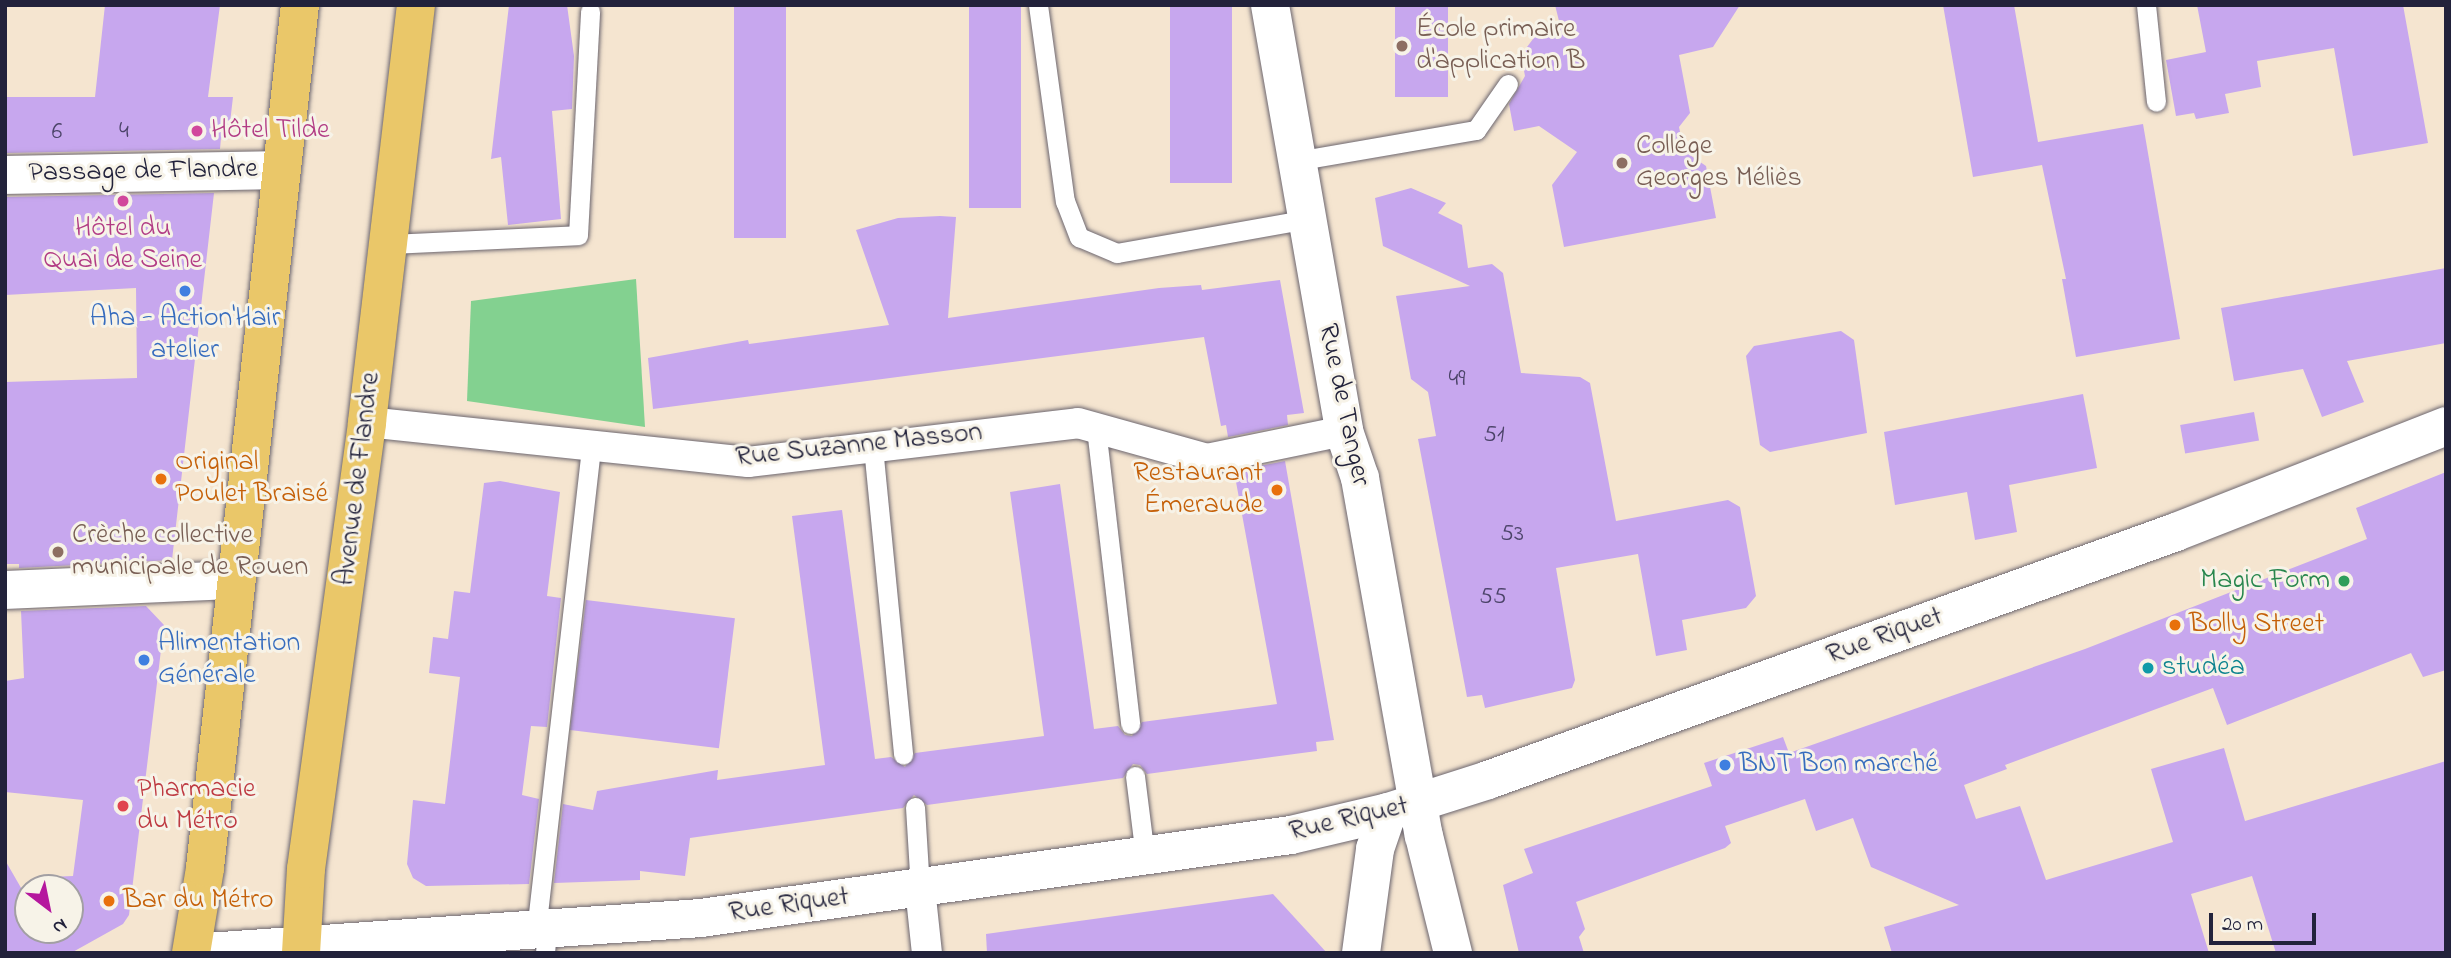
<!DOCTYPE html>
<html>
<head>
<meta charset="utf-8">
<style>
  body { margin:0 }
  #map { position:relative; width:2451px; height:958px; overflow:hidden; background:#f5e5d0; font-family:"Indie Flower",sans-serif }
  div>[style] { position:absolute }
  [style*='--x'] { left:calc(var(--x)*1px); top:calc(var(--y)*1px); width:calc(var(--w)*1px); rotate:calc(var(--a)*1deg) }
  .green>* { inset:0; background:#83d190 }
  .building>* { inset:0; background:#c7a7ee; transform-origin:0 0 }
  .roads { filter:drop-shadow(0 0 2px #6c666f) drop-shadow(0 0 2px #6c666f) }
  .service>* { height:19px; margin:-9.5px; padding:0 9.5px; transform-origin:9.5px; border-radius:9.5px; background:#fff }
  .pedestrian>* { height:30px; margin:-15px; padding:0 15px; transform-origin:15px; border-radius:15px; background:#fff }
  .minor>* { height:38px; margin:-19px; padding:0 19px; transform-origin:19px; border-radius:19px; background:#fff }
  .tertiary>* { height:38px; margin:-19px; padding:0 19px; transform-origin:19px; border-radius:19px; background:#fff }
  .primary>* { height:38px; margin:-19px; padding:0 19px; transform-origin:19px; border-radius:19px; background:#eac769 }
  .dots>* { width:19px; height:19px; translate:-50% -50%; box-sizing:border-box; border:4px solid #f7f3e8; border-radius:50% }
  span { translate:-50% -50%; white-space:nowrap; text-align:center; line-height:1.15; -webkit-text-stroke:6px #f7f3e8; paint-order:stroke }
  .number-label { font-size:24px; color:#4b4368 }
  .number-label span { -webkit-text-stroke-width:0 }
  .education-label { font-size:28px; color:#785e54 }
  .left { translate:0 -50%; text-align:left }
  .hotel-label { font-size:28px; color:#b23c85 }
  .street-label { font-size:28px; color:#22223b }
  .shop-label { font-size:28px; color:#366cbe }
  .food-label { font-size:28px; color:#c56008 }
  .right { translate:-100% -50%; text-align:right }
  .leisure-label { font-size:28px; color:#27864d }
  .culture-label { font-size:28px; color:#0d838f }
  .health-label { font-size:28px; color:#be3a42 }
  .frame { position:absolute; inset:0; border:7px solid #22223b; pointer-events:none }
  .north { position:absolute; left:14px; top:874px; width:70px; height:70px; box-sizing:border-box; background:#f7f3e8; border:2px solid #a29fa3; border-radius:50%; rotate:148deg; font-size:19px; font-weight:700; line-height:28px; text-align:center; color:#22223b }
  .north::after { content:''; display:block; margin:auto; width:24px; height:32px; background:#b5179e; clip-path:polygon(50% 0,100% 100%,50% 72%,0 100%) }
  .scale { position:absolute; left:2209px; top:913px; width:107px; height:32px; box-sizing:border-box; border:4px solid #22223b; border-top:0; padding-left:9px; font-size:21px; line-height:24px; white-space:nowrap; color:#22223b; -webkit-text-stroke:5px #f7f3e8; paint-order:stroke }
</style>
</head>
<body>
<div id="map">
  <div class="green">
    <div style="clip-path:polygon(636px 279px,645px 427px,467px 401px,471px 301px)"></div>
  </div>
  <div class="building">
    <div style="clip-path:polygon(105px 5px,220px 5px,208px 97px,233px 97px,228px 140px,221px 138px,220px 149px,5px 153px,5px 97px,95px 97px)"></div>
    <div style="clip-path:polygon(509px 5px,567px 5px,574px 56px,572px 109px,552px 111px,561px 219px,508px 225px,501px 157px,491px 159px)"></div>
    <div style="left:734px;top:5px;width:52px;height:233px"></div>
    <div style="left:969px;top:5px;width:52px;height:203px"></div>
    <div style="left:1170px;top:5px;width:62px;height:178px"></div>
    <div style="left:1395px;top:5px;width:53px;height:92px"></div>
    <div style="clip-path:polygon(1555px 5px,1740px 5px,1713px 47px,1679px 55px,1690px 113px,1679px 127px,1684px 151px,1706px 166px,1716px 218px,1564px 247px,1552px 185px,1577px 152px,1539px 126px,1514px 131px,1509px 104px,1525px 76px,1521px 55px,1536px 35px,1561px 29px)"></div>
    <div style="clip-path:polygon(1943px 5px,2014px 5px,2038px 142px,2143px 124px,2180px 339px,2076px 357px,2062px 279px,2066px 279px,2042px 165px,1973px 177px)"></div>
    <div style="clip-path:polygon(2197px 5px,2403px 5px,2428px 143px,2353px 156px,2334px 48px,2257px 61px,2261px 87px,2225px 94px,2229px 113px,2196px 119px,2194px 113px,2176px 116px,2166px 60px,2206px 52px)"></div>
    <div style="clip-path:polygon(1411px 188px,1446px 203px,1438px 213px,1462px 225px,1468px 268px,1492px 264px,1503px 273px,1521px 373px,1580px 377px,1590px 383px,1616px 521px,1728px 500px,1740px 507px,1756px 596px,1746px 608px,1682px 620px,1687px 650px,1656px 656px,1638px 554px,1556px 568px,1575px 680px,1572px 688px,1485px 708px,1482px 695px,1467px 697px,1418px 439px,1436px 436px,1428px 392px,1411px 379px,1396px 296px,1470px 286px,1383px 246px,1375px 198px)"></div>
    <div style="clip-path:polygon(214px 193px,172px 560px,19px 568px,19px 564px,5px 564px,5px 382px,137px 378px,136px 288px,5px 295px,5px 197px)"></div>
    <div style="clip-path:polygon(940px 216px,956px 217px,948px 318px,1159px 288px,1201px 285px,1202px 290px,1280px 280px,1304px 413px,1287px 415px,1288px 425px,1228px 437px,1226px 425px,1221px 426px,1204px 337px,653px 409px,648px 358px,748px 340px,749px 344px,889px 325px,856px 230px,898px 218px)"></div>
    <div style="clip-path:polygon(2446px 268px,2446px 343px,2347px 361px,2364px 402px,2322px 417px,2303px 369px,2234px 381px,2221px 308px)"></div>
    <div style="clip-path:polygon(1841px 331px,1854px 340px,1867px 433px,1770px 452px,1760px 445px,1746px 356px,1754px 346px)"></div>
    <div style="clip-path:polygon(2083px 394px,2097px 468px,2009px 485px,2017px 532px,1975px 540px,1967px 492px,1895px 505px,1884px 432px)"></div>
    <div style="left:2254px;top:412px;width:29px;height:75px;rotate:80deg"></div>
    <div style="clip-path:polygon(1285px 461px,1334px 740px,1316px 742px,1317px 751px,1147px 774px,1140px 765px,1133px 764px,1123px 778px,927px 805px,914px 795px,903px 808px,690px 838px,685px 876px,640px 871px,640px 880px,554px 883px,563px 804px,593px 810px,597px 791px,718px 770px,717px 780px,825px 765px,792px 516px,842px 510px,875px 759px,891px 757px,905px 767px,915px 753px,1044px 736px,1010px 492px,1060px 484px,1094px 729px,1118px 726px,1125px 735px,1132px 736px,1142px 722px,1277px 704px,1234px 471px)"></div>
    <div style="clip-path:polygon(2446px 472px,2446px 670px,2423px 677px,2411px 653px,2227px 725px,2213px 688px,2005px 765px,2007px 769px,1964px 785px,1976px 819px,2020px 806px,2046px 880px,2173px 842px,2151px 769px,2224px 748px,2245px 821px,2446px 761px,2446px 953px,2276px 953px,2252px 876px,2191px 894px,2209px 953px,1892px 953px,1884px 927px,1959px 905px,1871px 867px,1853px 818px,1816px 831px,1805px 799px,1725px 826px,1731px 843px,1725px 848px,1576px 902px,1585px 929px,1579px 937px,1584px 953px,1519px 953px,1503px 885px,1533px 873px,1524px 849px,1712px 786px,1704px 763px,1783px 737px,1789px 753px,2085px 649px,2367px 539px,2356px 508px)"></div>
    <div style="clip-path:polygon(500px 481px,560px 492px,547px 596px,561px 598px,547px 727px,531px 726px,522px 795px,539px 799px,529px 884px,426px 886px,413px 878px,407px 864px,413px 800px,445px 804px,460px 677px,429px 673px,433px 637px,448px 639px,454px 591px,470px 593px,484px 483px)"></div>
    <div style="left:586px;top:600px;width:150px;height:131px;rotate:7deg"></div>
    <div style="clip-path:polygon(146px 606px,164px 625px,129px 915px,123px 924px,71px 953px,5px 953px,5px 860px,28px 900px,28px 930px,70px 930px,70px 888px,39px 888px,49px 877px,73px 876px,83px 800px,5px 792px,5px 681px,24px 678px,21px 611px)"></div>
    <div style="clip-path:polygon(1273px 894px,1327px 953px,987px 953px,986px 934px)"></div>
  </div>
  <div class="roads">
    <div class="service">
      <div style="--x:1038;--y:5;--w:198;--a:82.2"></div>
      <div style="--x:1065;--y:201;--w:39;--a:69"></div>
      <div style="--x:1079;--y:237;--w:41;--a:22.8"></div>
      <div style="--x:1117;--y:253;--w:193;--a:-10.1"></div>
      <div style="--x:2146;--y:5;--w:97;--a:84.1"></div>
      <div style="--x:1296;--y:161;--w:183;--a:-9.8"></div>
      <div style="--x:1476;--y:130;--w:56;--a:-55.2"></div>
      <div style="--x:389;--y:244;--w:189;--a:-2.7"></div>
      <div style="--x:578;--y:235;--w:224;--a:-86.9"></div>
      <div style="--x:1096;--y:428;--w:298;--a:83.4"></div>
      <div style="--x:873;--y:447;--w:309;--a:84.4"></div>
      <div style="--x:1135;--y:776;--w:81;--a:82.9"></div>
      <div style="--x:915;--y:807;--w:81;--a:86.5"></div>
      <div style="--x:536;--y:931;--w:488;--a:-83.5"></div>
      <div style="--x:545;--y:953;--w:22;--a:-85"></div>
    </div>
    <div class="pedestrian">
      <div style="--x:367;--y:422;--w:383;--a:6"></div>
      <div style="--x:748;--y:462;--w:332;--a:-6.7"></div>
      <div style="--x:1078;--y:423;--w:134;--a:15.6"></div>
      <div style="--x:1207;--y:459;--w:140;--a:-11.6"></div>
      <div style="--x:920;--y:888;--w:65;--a:83.9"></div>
    </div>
    <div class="minor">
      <div style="--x:5;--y:175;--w:275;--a:-1"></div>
      <div style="--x:5;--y:590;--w:230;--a:-2.5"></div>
      <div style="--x:1361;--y:953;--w:105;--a:-82.3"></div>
      <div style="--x:1375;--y:849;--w:39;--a:-71"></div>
    </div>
    <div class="tertiary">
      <div style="--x:1270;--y:5;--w:432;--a:80.1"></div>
      <div style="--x:1344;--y:431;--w:50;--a:71.2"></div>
      <div style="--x:1360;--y:478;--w:364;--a:79.9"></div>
      <div style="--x:1424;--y:836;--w:121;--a:76.1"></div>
      <div style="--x:192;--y:953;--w:510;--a:-3.93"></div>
      <div style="--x:701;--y:918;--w:596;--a:-8.01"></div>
      <div style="--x:1291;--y:835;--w:100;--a:-13.3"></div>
      <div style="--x:1388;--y:812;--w:105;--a:-17.7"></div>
      <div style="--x:1488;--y:780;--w:731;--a:-19.82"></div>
      <div style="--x:2176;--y:532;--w:290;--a:-21.4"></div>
    </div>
    <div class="primary">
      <div style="--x:191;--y:953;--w:86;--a:-80.6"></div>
      <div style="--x:205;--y:868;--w:868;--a:-83.72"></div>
      <div style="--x:301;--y:953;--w:84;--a:-86.6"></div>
      <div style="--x:306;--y:869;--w:451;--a:-82.2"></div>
      <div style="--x:367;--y:422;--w:420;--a:-83.3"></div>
    </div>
  </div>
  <div class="dots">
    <div style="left:1402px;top:46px;background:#8d6e63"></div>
    <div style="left:197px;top:131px;background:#d1479c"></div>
    <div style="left:1622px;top:163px;background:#8d6e63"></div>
    <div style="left:123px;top:201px;background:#d1479c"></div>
    <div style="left:185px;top:291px;background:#3f7fe0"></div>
    <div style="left:161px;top:479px;background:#e8710a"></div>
    <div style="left:1277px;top:490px;background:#e8710a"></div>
    <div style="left:58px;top:552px;background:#8d6e63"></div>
    <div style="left:2344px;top:581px;background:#2e9e5b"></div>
    <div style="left:2175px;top:625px;background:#e8710a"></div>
    <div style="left:144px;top:660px;background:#3f7fe0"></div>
    <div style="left:2148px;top:668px;background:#0f9aa8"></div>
    <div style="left:1725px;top:765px;background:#3f7fe0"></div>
    <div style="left:123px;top:806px;background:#e0444e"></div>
    <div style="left:109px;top:901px;background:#e8710a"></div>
  </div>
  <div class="number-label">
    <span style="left:124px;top:132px">4</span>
    <span style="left:57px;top:133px">6</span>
    <span style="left:1457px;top:380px">49</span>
    <span style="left:1494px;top:436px">51</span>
    <span style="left:1512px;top:535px">53</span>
    <span style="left:1493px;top:598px">55</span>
  </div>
  <div class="education-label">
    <span class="left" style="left:1416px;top:46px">École primaire<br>d'application B</span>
    <span class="left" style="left:1636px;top:163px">Collège<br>Georges Méliès</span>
    <span class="left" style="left:72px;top:552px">Crèche collective<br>municipale de Rouen</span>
  </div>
  <div class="hotel-label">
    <span class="left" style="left:211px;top:131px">Hôtel Tilde</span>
    <span style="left:123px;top:245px">Hôtel du<br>Quai de Seine</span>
  </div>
  <div class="street-label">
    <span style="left:143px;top:172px;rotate:-1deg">Passage de Flandre</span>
    <span style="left:1343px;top:405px;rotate:78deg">Rue de Tanger</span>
    <span style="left:859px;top:446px;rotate:-6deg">Rue Suzanne Masson</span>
    <span style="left:359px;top:479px;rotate:-83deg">Avenue de Flandre</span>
    <span style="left:1885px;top:637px;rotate:-20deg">Rue Riquet</span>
    <span style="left:1349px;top:820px;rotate:-13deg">Rue Riquet</span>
    <span style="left:789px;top:906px;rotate:-8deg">Rue Riquet</span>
  </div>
  <div class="shop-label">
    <span style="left:185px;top:335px">Aha - Action'Hair<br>atelier</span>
    <span class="left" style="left:158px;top:660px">Alimentation<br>Générale</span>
    <span class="left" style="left:1739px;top:765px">BNT Bon marché</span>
  </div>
  <div class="food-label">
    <span class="left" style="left:175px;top:479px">Original<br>Poulet Braisé</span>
    <span class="right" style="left:1263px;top:490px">Restaurant<br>Émeraude</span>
    <span class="left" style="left:2189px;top:625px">Bolly Street</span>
    <span class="left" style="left:123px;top:901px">Bar du Métro</span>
  </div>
  <div class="leisure-label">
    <span class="right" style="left:2330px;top:581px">Magic Form</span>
  </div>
  <div class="culture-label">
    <span class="left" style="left:2162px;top:668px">studéa</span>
  </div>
  <div class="health-label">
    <span class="left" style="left:137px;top:806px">Pharmacie<br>du Métro</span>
  </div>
  <div class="frame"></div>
  <div class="north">N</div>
  <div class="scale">20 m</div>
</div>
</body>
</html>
